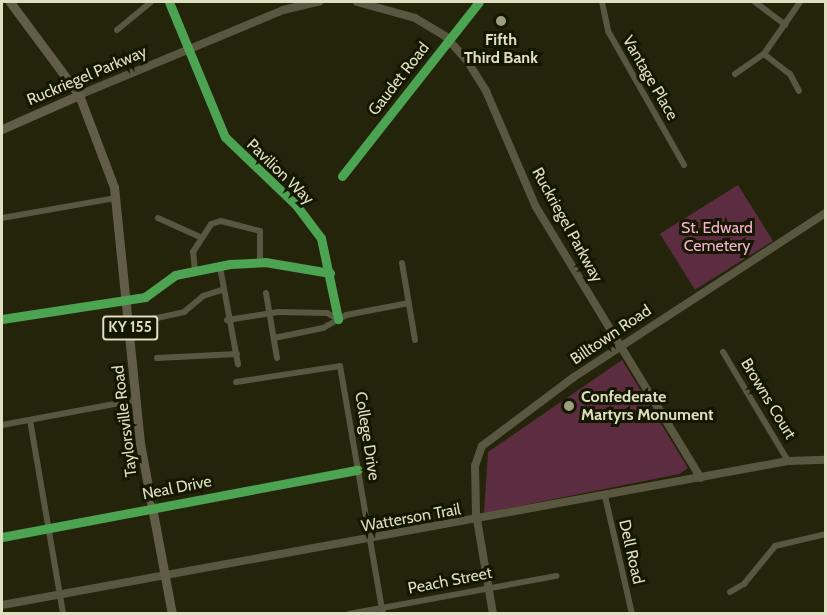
<!DOCTYPE html>
<html>
<head>
<meta charset="utf-8">
<style>
  body { margin:0 }
  #map { position:relative; width:827px; height:615px; overflow:hidden; background:#24240a; font-family:Cabin,sans-serif }
  div>[style] { position:absolute }
  [style*='--x'] { left:calc(var(--x)*1px); top:calc(var(--y)*1px); width:calc(var(--w)*1px); rotate:calc(var(--a)*1deg) }
  .green>* { inset:0; background:#5c2d41; transform-origin:0 0 }
  .street>* { height:6px; margin:-3px; padding:0 3px; transform-origin:3px; border-radius:3px; background:#585842 }
  .secondary>* { height:8px; margin:-4px; padding:0 4px; transform-origin:4px; border-radius:4px; background:#5a5741 }
  .primary>* { height:9px; margin:-4.5px; padding:0 4.5px; transform-origin:4.5px; border-radius:4.5px; background:#625d48 }
  .cycleway>* { height:9px; margin:-4.5px; padding:0 4.5px; transform-origin:4.5px; border-radius:4.5px; background:#4ca352 }
  .dots>* { width:16px; height:16px; translate:-50% -50%; box-sizing:border-box; border:3px solid #161700; border-radius:50% }
  span { translate:-50% -50%; white-space:nowrap; text-align:center; line-height:1.15; -webkit-text-stroke:6px #161700; paint-order:stroke }
  .shield-label span { padding:2px 4px; background:#161700; border:2px solid; border-radius:4px; -webkit-text-stroke-width:0 }
  .shield-label { font-size:15px; color:#dedfc0; font-weight:700 }
  .poi-label { font-size:16px; color:#dedfc0; font-weight:700 }
  .left { translate:0 -50%; text-align:left }
  .street-label { font-size:16px; color:#dedfc0 }
  .park-label { font-size:16px; color:#f7b3d2 }
  .frame { position:absolute; inset:0; border:3px solid #dedfc0; pointer-events:none }
</style>
</head>
<body>
<div id="map">
  <div class="green">
    <div style="left:738px;top:185px;width:66px;height:92px;rotate:58deg"></div>
    <div style="clip-path:polygon(622px 360px,688px 468px,679px 474px,484px 513px,488px 452px)"></div>
  </div>
  <div class="street">
    <div style="--x:169;--y:2;--w:146;--a:67.5"></div>
    <div style="--x:225;--y:137;--w:98;--a:43.8"></div>
    <div style="--x:296;--y:205;--w:41;--a:52.9"></div>
    <div style="--x:321;--y:238;--w:83;--a:78.1"></div>
    <div style="--x:602;--y:2;--w:30;--a:78"></div>
    <div style="--x:608;--y:31;--w:154;--a:60.4"></div>
    <div style="--x:755;--y:2;--w:38;--a:37"></div>
    <div style="--x:117;--y:30;--w:44;--a:-39.5"></div>
    <div style="--x:764;--y:54;--w:33;--a:38"></div>
    <div style="--x:790;--y:74;--w:19;--a:62"></div>
    <div style="--x:735;--y:74;--w:35;--a:-35"></div>
    <div style="--x:764;--y:54;--w:63;--a:-55.3"></div>
    <div style="--x:342;--y:176;--w:221;--a:-51.8"></div>
    <div style="--x:2;--y:218;--w:116;--a:-10"></div>
    <div style="--x:158;--y:218;--w:48;--a:24.4"></div>
    <div style="--x:402;--y:263;--w:78;--a:80.4"></div>
    <div style="--x:220;--y:267;--w:99;--a:79.5"></div>
    <div style="--x:195;--y:270;--w:18;--a:-96"></div>
    <div style="--x:193;--y:252;--w:33;--a:-57"></div>
    <div style="--x:211;--y:224;--w:10;--a:-17"></div>
    <div style="--x:221;--y:221;--w:40;--a:14.4"></div>
    <div style="--x:260;--y:231;--w:31;--a:90"></div>
    <div style="--x:266;--y:293;--w:66;--a:80.4"></div>
    <div style="--x:2;--y:319;--w:145;--a:-8.7"></div>
    <div style="--x:145;--y:297;--w:37;--a:-36"></div>
    <div style="--x:175;--y:275;--w:56;--a:-11.3"></div>
    <div style="--x:230;--y:264;--w:35;--a:-3"></div>
    <div style="--x:265;--y:262;--w:66;--a:9.6"></div>
    <div style="--x:152;--y:319;--w:33;--a:-12"></div>
    <div style="--x:184;--y:312;--w:25;--a:-40"></div>
    <div style="--x:203;--y:296;--w:20;--a:-18"></div>
    <div style="--x:227;--y:320;--w:52;--a:-8.9"></div>
    <div style="--x:278;--y:312;--w:49;--a:1.2"></div>
    <div style="--x:327;--y:313;--w:13;--a:29"></div>
    <div style="--x:274;--y:338;--w:50;--a:-11.5"></div>
    <div style="--x:323;--y:328;--w:26;--a:-29"></div>
    <div style="--x:346;--y:315;--w:64;--a:-10.8"></div>
    <div style="--x:723;--y:352;--w:127;--a:59.2"></div>
    <div style="--x:157;--y:358;--w:80;--a:-2.9"></div>
    <div style="--x:236;--y:382;--w:105;--a:-8.7"></div>
    <div style="--x:340;--y:366;--w:252;--a:80.2"></div>
    <div style="--x:30;--y:420;--w:197;--a:80.3"></div>
    <div style="--x:2;--y:425;--w:136;--a:-10.6"></div>
    <div style="--x:605;--y:496;--w:121;--a:77.1"></div>
    <div style="--x:2;--y:537;--w:362;--a:-10.7"></div>
    <div style="--x:730;--y:592;--w:16;--a:-30"></div>
    <div style="--x:744;--y:584;--w:49;--a:-50.8"></div>
    <div style="--x:775;--y:546;--w:52;--a:-13.2"></div>
    <div style="--x:349;--y:614;--w:211;--a:-10.4"></div>
  </div>
  <div class="secondary">
    <div style="--x:357;--y:2;--w:60;--a:15.4"></div>
    <div style="--x:415;--y:18;--w:35;--a:31"></div>
    <div style="--x:445;--y:36;--w:31;--a:48"></div>
    <div style="--x:466;--y:59;--w:38;--a:58"></div>
    <div style="--x:486;--y:91;--w:126;--a:66.7"></div>
    <div style="--x:536;--y:207;--w:317;--a:58.7"></div>
    <div style="--x:79;--y:95;--w:221;--a:-22.6"></div>
    <div style="--x:283;--y:10;--w:37;--a:-13"></div>
    <div style="--x:2;--y:605;--w:799;--a:-10.38"></div>
    <div style="--x:788;--y:461;--w:38;--a:-2"></div>
    <div style="--x:493;--y:614;--w:102;--a:-99.6"></div>
    <div style="--x:476;--y:513;--w:47;--a:-91.2"></div>
    <div style="--x:475;--y:466;--w:21;--a:-71"></div>
    <div style="--x:482;--y:446;--w:115;--a:-36.9"></div>
    <div style="--x:574;--y:377;--w:301;--a:-33.1"></div>
  </div>
  <div class="primary">
    <div style="--x:10;--y:2;--w:116;--a:53.4"></div>
    <div style="--x:79;--y:95;--w:98;--a:69.2"></div>
    <div style="--x:114;--y:187;--w:257;--a:84.2"></div>
    <div style="--x:140;--y:443;--w:174;--a:79.4"></div>
    <div style="--x:2;--y:129;--w:84;--a:-23.8"></div>
  </div>
  <div class="cycleway">
    <div style="--x:169;--y:2;--w:146;--a:67.5"></div>
    <div style="--x:225;--y:137;--w:98;--a:43.8"></div>
    <div style="--x:296;--y:205;--w:41;--a:52.9"></div>
    <div style="--x:321;--y:238;--w:83;--a:78.1"></div>
    <div style="--x:342;--y:176;--w:221;--a:-51.8"></div>
    <div style="--x:2;--y:319;--w:145;--a:-8.7"></div>
    <div style="--x:145;--y:297;--w:37;--a:-36"></div>
    <div style="--x:175;--y:275;--w:56;--a:-11.3"></div>
    <div style="--x:230;--y:264;--w:35;--a:-3"></div>
    <div style="--x:265;--y:262;--w:66;--a:9.6"></div>
    <div style="--x:2;--y:537;--w:362;--a:-10.7"></div>
  </div>
  <div class="dots">
    <div style="left:501px;top:21px;background:#9d9e80"></div>
    <div style="left:569px;top:406px;background:#9d9e80"></div>
  </div>
  <div class="shield-label">
    <span style="left:130px;top:328px">KY 155</span>
  </div>
  <div class="poi-label">
    <span style="left:501px;top:49px">Fifth<br>Third Bank</span>
    <span class="left" style="left:581px;top:406px">Confederate<br>Martyrs Monument</span>
  </div>
  <div class="street-label">
    <span style="left:87px;top:76px;rotate:-23deg">Ruckriegel Parkway</span>
    <span style="left:650px;top:78px;rotate:60deg">Vantage Place</span>
    <span style="left:399px;top:79px;rotate:-52deg">Gaudet Road</span>
    <span style="left:280px;top:172px;rotate:44deg">Pavilion Way</span>
    <span style="left:567px;top:225px;rotate:61deg">Ruckriegel Parkway</span>
    <span style="left:611px;top:335px;rotate:-34deg">Billtown Road</span>
    <span style="left:768px;top:399px;rotate:59deg">Browns Court</span>
    <span style="left:125px;top:421px;rotate:-97deg">Taylorsville Road</span>
    <span style="left:367px;top:436px;rotate:81deg">College Drive</span>
    <span style="left:177px;top:488px;rotate:-11deg">Neal Drive</span>
    <span style="left:411px;top:518px;rotate:-10deg">Watterson Trail</span>
    <span style="left:631px;top:552px;rotate:77deg">Dell Road</span>
    <span style="left:450px;top:581px;rotate:-11deg">Peach Street</span>
  </div>
  <div class="park-label">
    <span style="left:717px;top:237px">St. Edward<br>Cemetery</span>
  </div>
  <div class="frame"></div>
</div>
</body>
</html>
